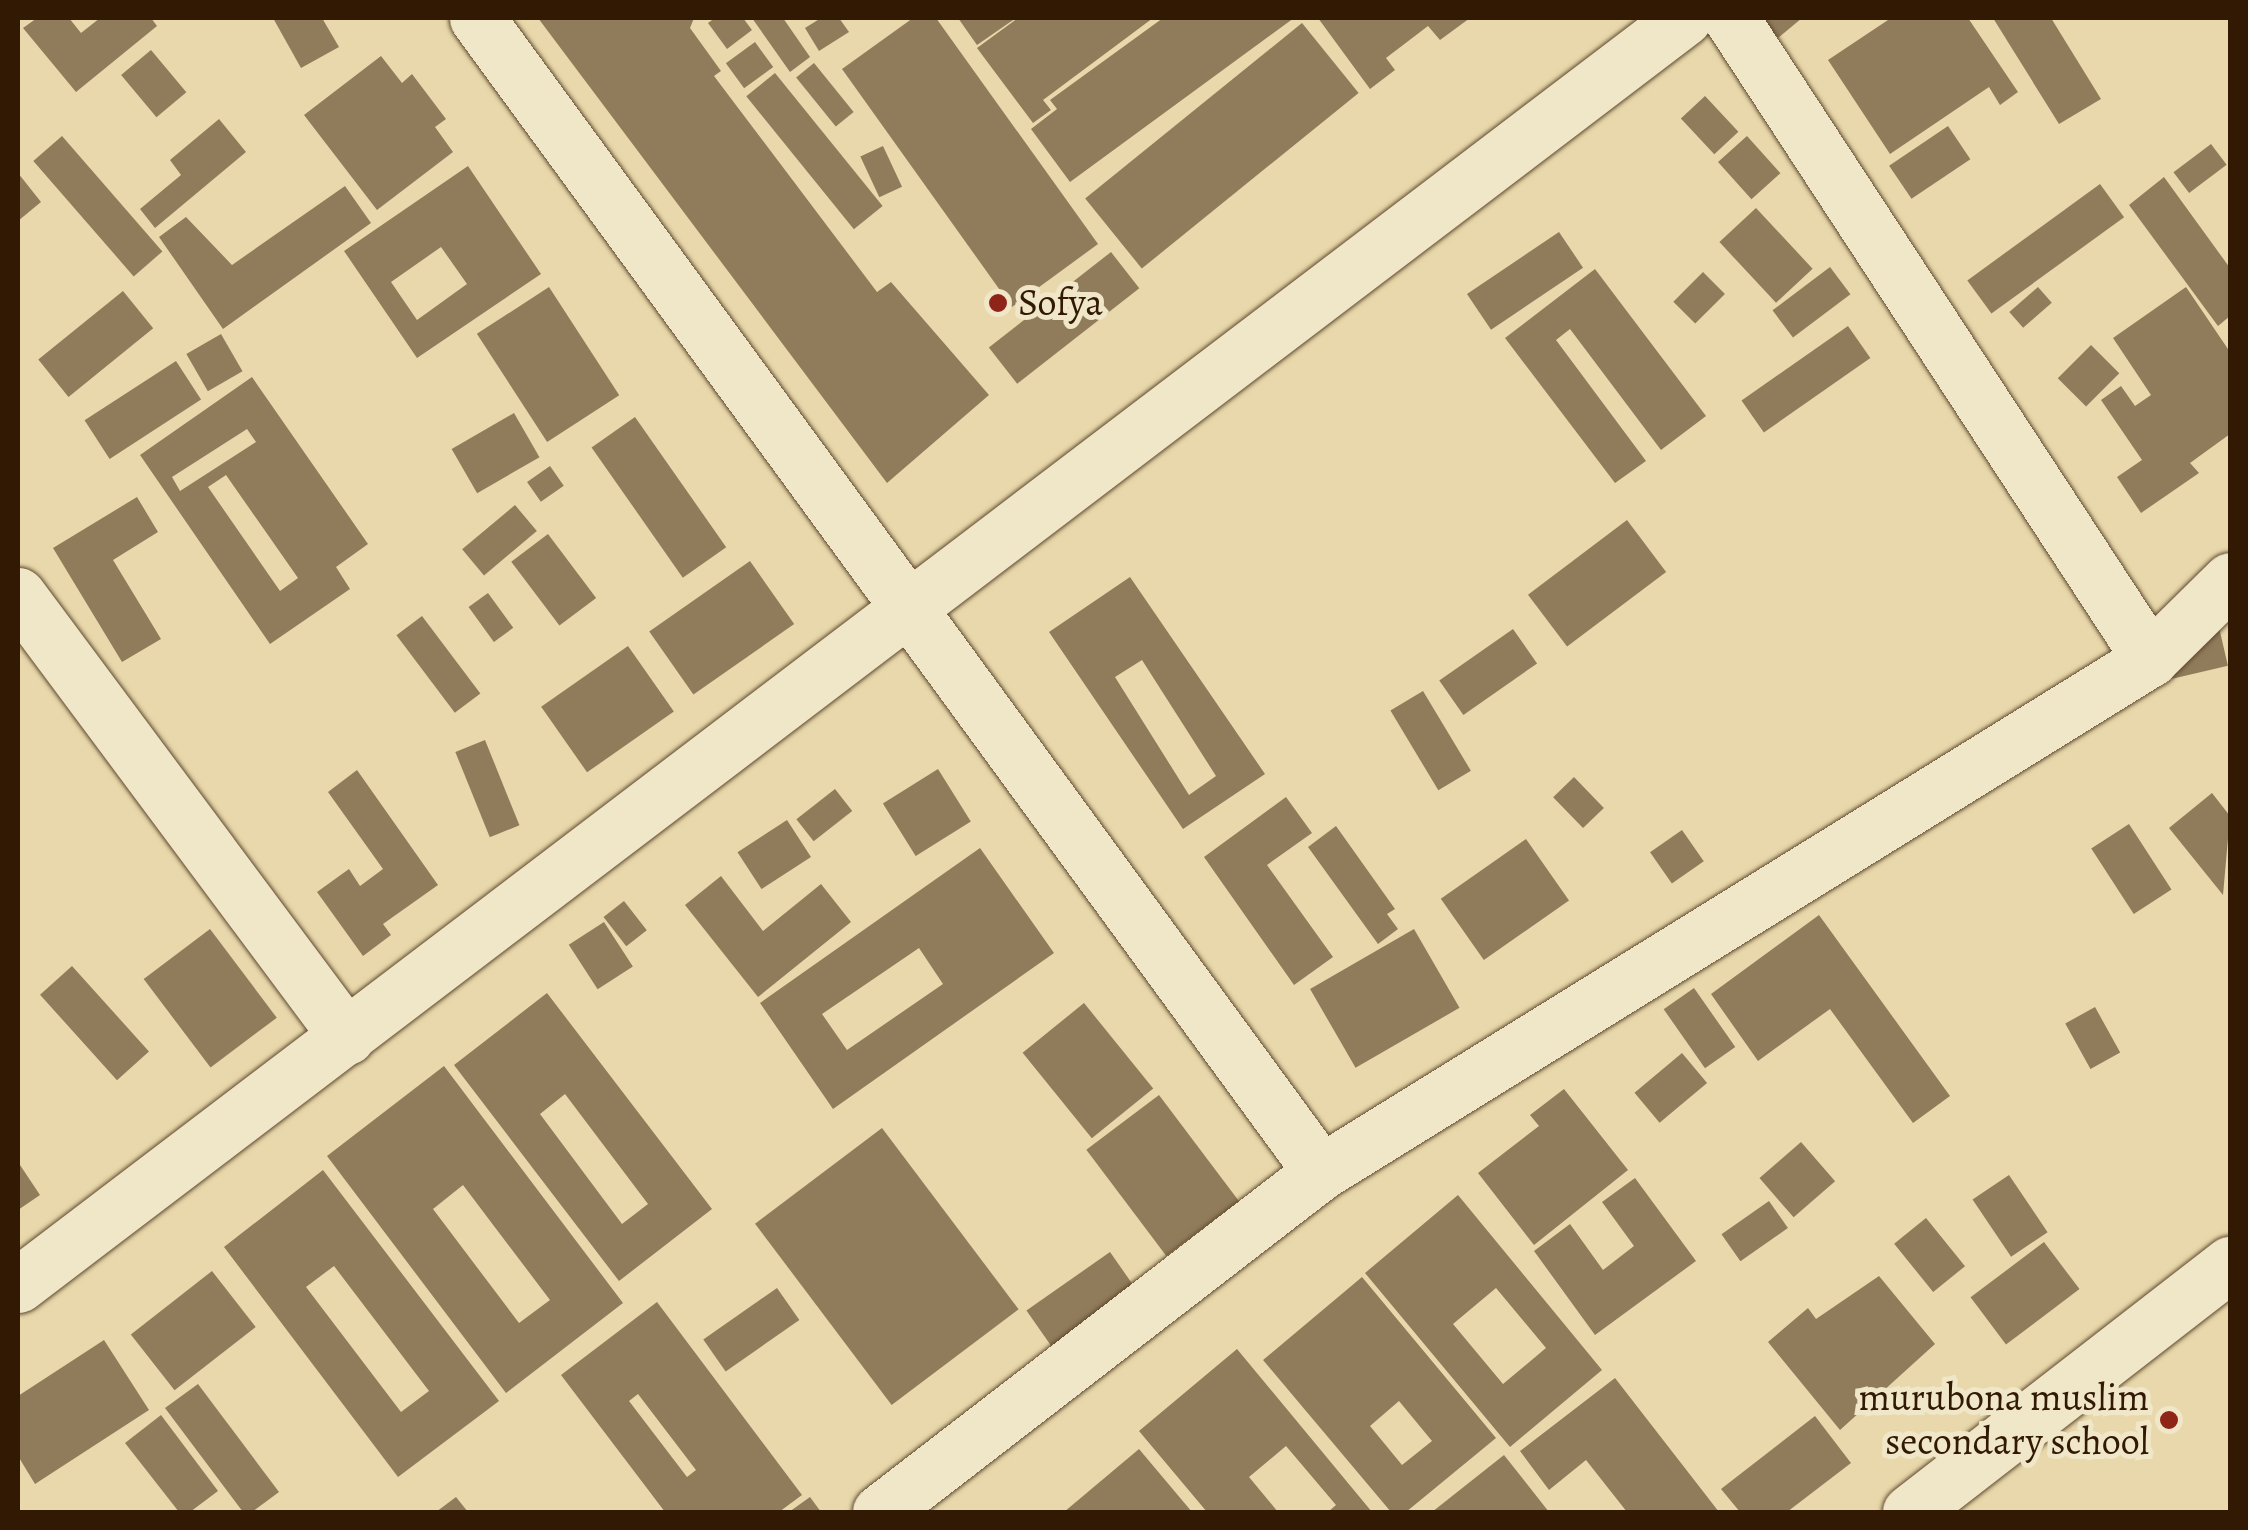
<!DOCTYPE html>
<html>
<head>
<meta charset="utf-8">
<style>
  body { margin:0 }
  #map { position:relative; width:2248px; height:1530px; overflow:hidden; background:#e8d8ab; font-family:Alegreya,serif }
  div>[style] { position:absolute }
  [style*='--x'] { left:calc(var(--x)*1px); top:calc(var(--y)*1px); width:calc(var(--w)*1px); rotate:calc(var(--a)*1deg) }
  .building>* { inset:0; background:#907c5b; transform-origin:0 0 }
  .roads { filter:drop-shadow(0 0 2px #5f492e) drop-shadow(0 0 2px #5f492e) }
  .minor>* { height:55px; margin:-27.5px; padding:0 27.5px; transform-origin:27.5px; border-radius:27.5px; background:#f0e6c8 }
  .dots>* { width:28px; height:28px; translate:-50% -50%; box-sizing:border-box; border:5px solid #f0e6c8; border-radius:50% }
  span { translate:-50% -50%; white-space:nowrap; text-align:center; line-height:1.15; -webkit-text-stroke:10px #f0e6c8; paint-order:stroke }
  .poi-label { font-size:38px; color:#311904 }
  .left { translate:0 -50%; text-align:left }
  .right { translate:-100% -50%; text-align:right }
  .frame { position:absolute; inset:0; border:20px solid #311904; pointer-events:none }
</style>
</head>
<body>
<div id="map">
  <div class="building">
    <div style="clip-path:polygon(37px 18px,69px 18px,81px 33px,100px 18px,151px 18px,157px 26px,76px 92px,23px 28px)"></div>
    <div style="clip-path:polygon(273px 18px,322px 18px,339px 47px,301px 68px)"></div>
    <div style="clip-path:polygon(538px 18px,694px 18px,690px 28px,721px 71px,714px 76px,877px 292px,891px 282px,989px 395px,887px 483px)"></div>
    <div style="clip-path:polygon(715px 18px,743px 18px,752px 30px,727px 49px,708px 23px)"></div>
    <div style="clip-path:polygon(752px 18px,783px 18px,810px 57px,790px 72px)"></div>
    <div style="clip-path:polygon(821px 18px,839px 18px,849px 32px,819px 51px,805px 28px)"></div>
    <div style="clip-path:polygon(913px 18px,936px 18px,1098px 244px,1012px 307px,842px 69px)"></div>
    <div style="clip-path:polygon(958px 18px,1016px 18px,977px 45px)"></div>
    <div style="clip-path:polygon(1018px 18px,1153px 18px,1043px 100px,1051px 110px,1033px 123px,977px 48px)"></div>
    <div style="clip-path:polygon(1163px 18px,1294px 18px,1070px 182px,1031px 129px,1057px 109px,1050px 100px)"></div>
    <div style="clip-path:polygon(1318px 18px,1470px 18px,1440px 40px,1428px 26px,1386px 58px,1395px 70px,1370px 89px)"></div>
    <div style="clip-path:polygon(1761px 18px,1802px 18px,1778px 38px)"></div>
    <div style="clip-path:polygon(1891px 18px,1968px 18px,2018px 92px,2000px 105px,1989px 87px,1890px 154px,1828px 60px)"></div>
    <div style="clip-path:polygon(1993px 18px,2051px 18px,2101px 99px,2059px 124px)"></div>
    <div style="left:1302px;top:23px;width:90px;height:279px;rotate:51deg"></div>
    <div style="left:755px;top:42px;width:31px;height:36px;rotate:54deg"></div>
    <div style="left:151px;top:50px;width:55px;height:39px;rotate:50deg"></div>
    <div style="clip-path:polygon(381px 56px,402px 83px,412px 74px,446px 119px,435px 127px,453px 152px,377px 210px,304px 115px)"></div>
    <div style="left:814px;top:63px;width:63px;height:23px;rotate:51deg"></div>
    <div style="left:775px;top:73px;width:171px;height:37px;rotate:51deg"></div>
    <div style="left:1705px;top:96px;width:49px;height:33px;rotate:47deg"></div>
    <div style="clip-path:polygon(219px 119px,246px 152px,155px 228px,140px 209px,181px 175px,170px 160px)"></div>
    <div style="left:1948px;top:126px;width:40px;height:71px;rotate:56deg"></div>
    <div style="left:62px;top:136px;width:153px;height:38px;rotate:49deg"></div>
    <div style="left:1747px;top:136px;width:50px;height:39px;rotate:48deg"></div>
    <div style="left:2211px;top:144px;width:26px;height:47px;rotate:53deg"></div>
    <div style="left:883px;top:146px;width:45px;height:25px;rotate:65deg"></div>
    <div style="clip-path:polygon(evenodd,468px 166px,541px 274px,417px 358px,344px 251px,468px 166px,441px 247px,467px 284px,417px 320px,391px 282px,441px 247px)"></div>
    <div style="clip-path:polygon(18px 173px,41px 202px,18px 221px)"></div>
    <div style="clip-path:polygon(2164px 177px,2230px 268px,2230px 316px,2218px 326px,2129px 205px)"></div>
    <div style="left:2100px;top:184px;width:41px;height:164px;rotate:54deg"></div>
    <div style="clip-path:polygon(345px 186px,371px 223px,223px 329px,159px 237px,186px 217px,232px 265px)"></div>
    <div style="left:1756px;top:208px;width:83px;height:50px;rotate:47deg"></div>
    <div style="left:1559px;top:232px;width:43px;height:111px;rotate:56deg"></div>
    <div style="left:1111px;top:252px;width:46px;height:155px;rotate:52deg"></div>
    <div style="left:1830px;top:267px;width:34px;height:72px;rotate:53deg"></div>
    <div style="clip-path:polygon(1595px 269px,1706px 416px,1661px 450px,1570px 329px,1556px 340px,1646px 461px,1615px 483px,1505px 338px)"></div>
    <div style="left:1703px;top:272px;width:31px;height:42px;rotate:45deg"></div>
    <div style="left:549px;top:287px;width:129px;height:86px;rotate:57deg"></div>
    <div style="left:2038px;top:287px;width:21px;height:38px;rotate:49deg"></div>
    <div style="clip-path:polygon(2186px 287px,2230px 352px,2230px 434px,2190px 463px,2199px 473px,2141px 513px,2117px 477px,2142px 460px,2101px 400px,2121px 386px,2135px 406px,2151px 395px,2113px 338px)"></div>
    <div style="left:123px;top:291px;width:48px;height:109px;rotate:51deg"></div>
    <div style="left:1848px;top:326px;width:39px;height:130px;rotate:55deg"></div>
    <div style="left:221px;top:334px;width:43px;height:40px;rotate:60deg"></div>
    <div style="left:2091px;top:345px;width:40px;height:47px;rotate:45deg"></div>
    <div style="left:176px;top:361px;width:46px;height:109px;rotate:57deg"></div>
    <div style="clip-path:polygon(evenodd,252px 377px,368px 544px,336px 567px,350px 589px,270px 644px,140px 455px,252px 377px,247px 429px,256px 442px,180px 491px,172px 477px,247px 429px,252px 377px,226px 475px,298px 578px,280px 591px,208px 487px,226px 475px)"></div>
    <div style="left:514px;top:413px;width:51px;height:72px;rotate:60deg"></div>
    <div style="left:635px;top:417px;width:159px;height:53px;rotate:55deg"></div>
    <div style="left:550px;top:466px;width:24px;height:28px;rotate:55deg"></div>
    <div style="clip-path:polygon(137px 497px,158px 532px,113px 560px,161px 639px,122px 662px,53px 548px)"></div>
    <div style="left:515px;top:505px;width:34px;height:69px;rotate:50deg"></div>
    <div style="left:1627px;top:520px;width:65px;height:124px;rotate:53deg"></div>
    <div style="left:548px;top:534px;width:80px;height:46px;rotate:53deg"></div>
    <div style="left:750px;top:561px;width:77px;height:123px;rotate:55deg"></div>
    <div style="clip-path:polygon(evenodd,1130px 577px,1265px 774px,1183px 829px,1049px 632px,1130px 577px,1142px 660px,1216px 776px,1189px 795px,1115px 677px,1142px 660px)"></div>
    <div style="left:488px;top:593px;width:43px;height:24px;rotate:54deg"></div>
    <div style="left:422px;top:616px;width:97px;height:32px;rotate:53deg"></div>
    <div style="left:2218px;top:623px;width:44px;height:57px;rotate:77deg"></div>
    <div style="left:1513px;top:629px;width:42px;height:90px;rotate:55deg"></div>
    <div style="left:628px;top:646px;width:80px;height:106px;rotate:55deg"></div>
    <div style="left:1423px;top:691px;width:93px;height:38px;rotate:59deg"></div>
    <div style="left:485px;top:740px;width:92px;height:32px;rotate:68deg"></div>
    <div style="left:938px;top:769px;width:62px;height:65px;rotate:58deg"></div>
    <div style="clip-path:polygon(357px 770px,438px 885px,383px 924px,391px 935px,363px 956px,317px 892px,349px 869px,360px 886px,383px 869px,328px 792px)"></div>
    <div style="left:1574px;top:777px;width:43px;height:29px;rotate:46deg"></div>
    <div style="left:835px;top:789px;width:28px;height:49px;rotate:52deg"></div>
    <div style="clip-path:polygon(2212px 793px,2230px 816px,2223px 895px,2169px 828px)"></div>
    <div style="clip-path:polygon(1286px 797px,1312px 833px,1267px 865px,1333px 957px,1294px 985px,1204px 857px)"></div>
    <div style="left:787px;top:820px;width:44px;height:59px;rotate:57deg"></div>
    <div style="left:2129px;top:824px;width:78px;height:45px;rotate:57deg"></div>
    <div style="clip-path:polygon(1336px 826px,1395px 909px,1387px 914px,1398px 929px,1378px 944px,1308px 847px)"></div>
    <div style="left:1682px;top:830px;width:38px;height:39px;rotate:55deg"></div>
    <div style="left:1526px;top:839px;width:75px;height:104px;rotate:55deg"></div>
    <div style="clip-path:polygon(evenodd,980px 848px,1054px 953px,833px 1109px,760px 1003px,980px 848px,919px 948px,943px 984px,847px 1050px,822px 1014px,919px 948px)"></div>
    <div style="clip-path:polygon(721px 876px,763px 931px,821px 884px,851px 922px,758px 997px,685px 905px)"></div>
    <div style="left:624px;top:901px;width:37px;height:26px;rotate:52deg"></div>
    <div style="clip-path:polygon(1819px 915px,1950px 1096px,1913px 1123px,1830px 1009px,1758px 1061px,1711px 994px)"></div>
    <div style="left:604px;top:922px;width:53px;height:42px;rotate:57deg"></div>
    <div style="left:210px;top:929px;width:111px;height:83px;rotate:53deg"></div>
    <div style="left:1414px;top:929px;width:91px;height:120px;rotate:60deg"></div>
    <div style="left:72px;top:966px;width:115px;height:43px;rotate:48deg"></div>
    <div style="left:1694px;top:988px;width:72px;height:37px;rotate:55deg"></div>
    <div style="clip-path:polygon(evenodd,547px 993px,712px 1209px,619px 1281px,454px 1065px,547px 993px,565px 1094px,648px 1204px,622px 1224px,540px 1114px,565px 1094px)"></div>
    <div style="left:1084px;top:1003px;width:110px;height:79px;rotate:51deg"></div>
    <div style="left:2095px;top:1007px;width:52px;height:34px;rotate:61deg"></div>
    <div style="left:1682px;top:1053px;width:39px;height:62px;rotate:50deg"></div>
    <div style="clip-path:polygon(evenodd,444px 1066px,623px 1303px,506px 1393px,327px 1156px,444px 1066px,463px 1185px,550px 1300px,519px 1323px,433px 1209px,463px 1185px)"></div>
    <div style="clip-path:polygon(1564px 1089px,1628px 1170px,1534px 1245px,1478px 1173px,1539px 1126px,1530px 1115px)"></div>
    <div style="left:1159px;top:1095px;width:133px;height:91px;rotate:53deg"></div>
    <div style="left:882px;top:1128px;width:227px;height:159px;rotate:53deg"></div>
    <div style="left:1801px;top:1142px;width:52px;height:55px;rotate:49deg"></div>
    <div style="clip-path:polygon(18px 1162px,40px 1195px,18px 1210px)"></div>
    <div style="clip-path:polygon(evenodd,323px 1170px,499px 1401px,398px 1477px,224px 1247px,323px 1170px,334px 1266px,429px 1391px,401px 1412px,306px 1287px,334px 1266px)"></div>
    <div style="left:2009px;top:1175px;width:69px;height:44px;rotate:56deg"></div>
    <div style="clip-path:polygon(1635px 1178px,1696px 1261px,1595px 1335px,1534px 1251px,1570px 1224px,1603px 1270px,1634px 1246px,1602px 1202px)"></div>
    <div style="clip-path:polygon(evenodd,1458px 1195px,1602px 1370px,1510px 1447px,1365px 1273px,1458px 1195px,1496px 1288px,1546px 1348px,1503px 1384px,1453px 1324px,1496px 1288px)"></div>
    <div style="left:1769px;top:1201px;width:33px;height:58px;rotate:55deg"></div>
    <div style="left:1926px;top:1218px;width:62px;height:41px;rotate:51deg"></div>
    <div style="left:2044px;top:1242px;width:59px;height:92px;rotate:53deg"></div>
    <div style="left:1110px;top:1252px;width:50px;height:102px;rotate:55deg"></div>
    <div style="left:212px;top:1271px;width:71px;height:103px;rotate:52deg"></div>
    <div style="clip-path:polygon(1879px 1276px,1935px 1344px,1840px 1430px,1768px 1342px,1808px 1308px,1816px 1319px)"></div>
    <div style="clip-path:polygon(evenodd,1362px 1277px,1496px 1438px,1406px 1512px,1391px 1512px,1263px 1360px,1362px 1277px,1399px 1401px,1432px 1441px,1402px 1465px,1370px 1426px,1399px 1401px)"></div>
    <div style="left:777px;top:1288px;width:39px;height:90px;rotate:55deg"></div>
    <div style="clip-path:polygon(evenodd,657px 1302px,802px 1495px,779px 1512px,665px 1512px,561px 1375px,657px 1302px,638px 1394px,696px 1470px,687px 1477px,629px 1401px,638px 1394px)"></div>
    <div style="clip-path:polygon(104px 1340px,149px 1410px,35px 1484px,18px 1456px,18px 1396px)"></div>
    <div style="clip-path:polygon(1237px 1349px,1372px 1512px,1328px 1512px,1336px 1505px,1286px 1446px,1249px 1477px,1278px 1512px,1207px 1512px,1139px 1431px)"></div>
    <div style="clip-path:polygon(1615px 1378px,1719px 1512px,1627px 1512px,1586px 1460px,1549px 1490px,1520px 1451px)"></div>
    <div style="clip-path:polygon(198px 1384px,279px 1492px,252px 1512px,243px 1512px,165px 1408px)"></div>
    <div style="clip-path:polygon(161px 1415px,218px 1491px,190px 1512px,179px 1512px,125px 1443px)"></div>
    <div style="clip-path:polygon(1815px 1416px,1851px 1463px,1787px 1512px,1740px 1512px,1721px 1489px)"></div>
    <div style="clip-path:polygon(1139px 1449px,1192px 1512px,1064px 1512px)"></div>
    <div style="clip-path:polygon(1504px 1455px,1549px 1512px,1432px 1512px)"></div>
    <div style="clip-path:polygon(456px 1497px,468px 1512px,436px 1512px)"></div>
    <div style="clip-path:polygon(810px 1497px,821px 1512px,789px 1512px)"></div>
  </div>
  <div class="roads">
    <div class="minor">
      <div style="--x:477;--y:18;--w:1430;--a:53.82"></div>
      <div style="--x:1731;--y:18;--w:766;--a:56.83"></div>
      <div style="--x:18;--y:595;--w:551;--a:53.34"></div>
      <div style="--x:18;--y:1285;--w:2093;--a:-37.25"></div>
      <div style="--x:880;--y:1512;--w:557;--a:-37.63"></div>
      <div style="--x:1321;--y:1172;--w:975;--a:-31.75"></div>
      <div style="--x:2150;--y:659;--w:112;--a:-44.6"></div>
      <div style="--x:1910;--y:1512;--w:405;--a:-37.8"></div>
    </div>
  </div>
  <div class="dots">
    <div style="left:998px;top:303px;background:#8f2418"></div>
    <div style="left:2169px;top:1420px;background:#8f2418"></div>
  </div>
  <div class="poi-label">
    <span class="left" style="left:1018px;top:303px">Sofya</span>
    <span class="right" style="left:2149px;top:1420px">murubona muslim<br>secondary school</span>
  </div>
  <div class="frame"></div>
</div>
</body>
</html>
